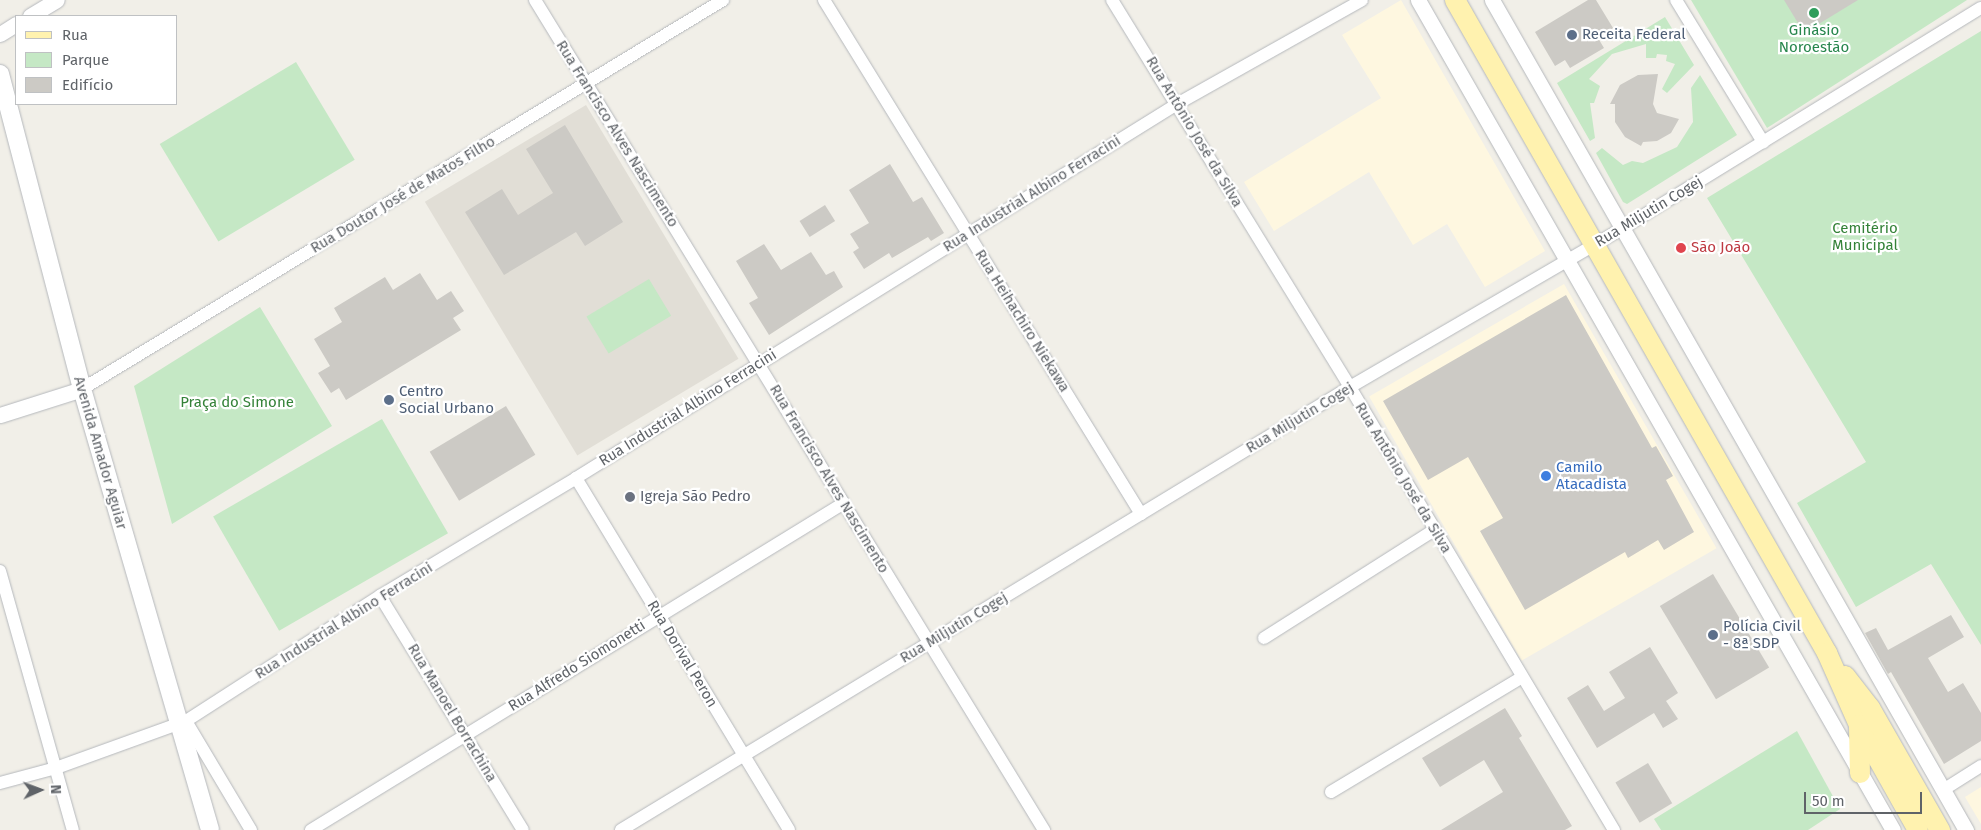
<!DOCTYPE html>
<html>
<head>
<meta charset="utf-8">
<style>
  body { margin:0 }
  #map { position:relative; width:1981px; height:830px; overflow:hidden; background:#f1efe8; font-family:"Fira Sans",sans-serif }
  div>[style] { position:absolute }
  [style*='--x'] { left:calc(var(--x)*1px); top:calc(var(--y)*1px); width:calc(var(--w)*1px); rotate:calc(var(--a)*1deg) }
  .commercial>* { inset:0; background:#fef7e0; transform-origin:0 0 }
  .education>* { inset:0; background:#e1ded6; transform-origin:0 0 }
  .green>* { inset:0; background:#c5e8c5; transform-origin:0 0 }
  .building>* { inset:0; background:#cccac5; transform-origin:0 0 }
  .roads { filter:drop-shadow(0 0 1px #b5b8bc) drop-shadow(0 0 1px #b5b8bc) }
  .minor>* { height:12px; margin:-6px; padding:0 6px; transform-origin:6px; border-radius:6px; background:#fff }
  .tertiary>* { height:15px; margin:-7.5px; padding:0 7.5px; transform-origin:7.5px; border-radius:7.5px; background:#fff }
  .secondary>* { height:18px; margin:-9px; padding:0 9px; transform-origin:9px; border-radius:9px; background:#fff }
  .primary>* { height:20px; margin:-10px; padding:0 10px; transform-origin:10px; border-radius:10px; background:#fff2af }
  .dots>* { width:14px; height:14px; translate:-50% -50%; box-sizing:border-box; border:2px solid #fff; border-radius:50% }
  span { translate:-50% -50%; white-space:nowrap; text-align:center; line-height:1.15; -webkit-text-stroke:4.5px #fff; paint-order:stroke }
  .leisure-label { font-size:15px; color:#27864d }
  .service-label { font-size:15px; color:#4e5e75 }
  .left { translate:0 -50%; text-align:left }
  .street-label { font-size:15px; color:#5f6368 }
  .park-label { font-size:15px; color:#348238 }
  .health-label { font-size:15px; color:#be3a42 }
  .shop-label { font-size:15px; color:#366cbe }
  .worship-label { font-size:15px; color:#5b616d }
  .legend { position:absolute; left:15px; top:15px; width:162px; height:90px; box-sizing:border-box; background:#fff; border:1px solid #bfc1c3; margin:0; padding:6px 9px; list-style:none; font-size:15px; color:#5f6368 }
  .legend li { display:flex; align-items:center; gap:10px; height:25px }
  .legend b { width:25px; border:1px solid #bfc1c3 }
  .north { position:absolute; left:15px; top:765px; width:50px; height:50px; -webkit-text-stroke:4px #fff; paint-order:stroke; rotate:88deg; font-size:14px; font-weight:700; line-height:20px; text-align:center; color:#5f6368 }
  .north::after { content:''; display:block; margin:auto; width:18px; height:22px; background:#5f6368; clip-path:polygon(50% 0,100% 100%,50% 72%,0 100%) }
  .scale { position:absolute; left:1804px; top:792px; width:118px; height:22px; box-sizing:border-box; border:2px solid #5f6368; border-top:0; padding-left:6px; font-size:15px; line-height:18px; white-space:nowrap; color:#5f6368; -webkit-text-stroke:4px #fff; paint-order:stroke }
</style>
</head>
<body>
<div id="map">
  <div class="commercial">
    <div style="clip-path:polygon(1401px 0,1545px 251px,1485px 287px,1447px 224px,1413px 245px,1369px 172px,1274px 231px,1244px 182px,1381px 98px,1342px 35px)"></div>
    <div style="left:1564px;top:284px;width:305px;height:225px;rotate:60deg"></div>
    <div style="clip-path:polygon(1981px 787px,1981px 824px,1965px 797px)"></div>
  </div>
  <div class="education">
    <div style="left:586px;top:105px;width:296px;height:188px;rotate:59deg"></div>
  </div>
  <div class="green">
    <div style="clip-path:polygon(1691px 0,1967px 0,1767px 128px)"></div>
    <div style="clip-path:polygon(1665px 17px,1694px 65px,1667px 93px,1662px 89px,1675px 64px,1666px 61px,1667px 55px,1657px 54px,1656px 58px,1646px 58px,1646px 44px,1612px 54px,1589px 79px,1600px 86px,1594px 103px,1590px 103px,1595px 138px,1590px 141px,1557px 83px)"></div>
    <div style="clip-path:polygon(1981px 31px,1981px 645px,1931px 564px,1856px 607px,1797px 503px,1866px 462px,1707px 198px)"></div>
    <div style="left:296px;top:62px;width:114px;height:159px;rotate:59deg"></div>
    <div style="clip-path:polygon(1700px 75px,1737px 135px,1627px 204px,1623px 202px,1596px 153px,1602px 148px,1623px 165px,1632px 161px,1643px 163px,1677px 147px,1693px 122px,1691px 88px)"></div>
    <div style="left:649px;top:279px;width:43px;height:73px;rotate:59deg"></div>
    <div style="clip-path:polygon(260px 307px,332px 426px,172px 524px,134px 386px)"></div>
    <div style="left:382px;top:419px;width:132px;height:195px;rotate:60deg"></div>
    <div style="clip-path:polygon(1797px 731px,1840px 809px,1808px 830px,1661px 830px,1654px 819px)"></div>
  </div>
  <div class="building">
    <div style="clip-path:polygon(1588px 0,1596px 0,1613px 28px,1598px 38px,1604px 48px,1570px 68px,1565px 60px,1555px 66px,1535px 32px)"></div>
    <div style="clip-path:polygon(1784px 0,1858px 0,1804px 33px)"></div>
    <div style="clip-path:polygon(1658px 74px,1653px 104px,1657px 113px,1679px 119px,1671px 133px,1657px 141px,1643px 142px,1641px 146px,1625px 137px,1615px 122px,1615px 104px,1610px 104px,1620px 85px,1638px 75px)"></div>
    <div style="clip-path:polygon(565px 125px,623px 222px,585px 246px,576px 232px,504px 275px,465px 212px,502px 189px,518px 215px,553px 193px,526px 149px)"></div>
    <div style="clip-path:polygon(890px 164px,913px 202px,922px 197px,944px 233px,931px 241px,928px 237px,892px 258px,889px 253px,864px 269px,853px 252px,859px 248px,850px 234px,869px 223px,849px 190px)"></div>
    <div style="left:825px;top:205px;width:19px;height:30px;rotate:58deg"></div>
    <div style="clip-path:polygon(764px 244px,781px 270px,811px 252px,826px 275px,834px 271px,843px 287px,769px 335px,749px 303px,758px 298px,736px 261px)"></div>
    <div style="clip-path:polygon(420px 273px,437px 300px,451px 291px,464px 311px,453px 318px,461px 330px,346px 400px,339px 388px,331px 393px,318px 373px,330px 366px,314px 339px,342px 322px,334px 308px,385px 277px,393px 290px)"></div>
    <div style="clip-path:polygon(1566px 295px,1652px 448px,1656px 446px,1673px 476px,1666px 480px,1694px 532px,1664px 550px,1658px 540px,1628px 558px,1625px 552px,1525px 610px,1480px 531px,1503px 518px,1468px 457px,1428px 480px,1383px 401px)"></div>
    <div style="left:506px;top:406px;width:57px;height:89px;rotate:59deg"></div>
    <div style="left:1713px;top:574px;width:109px;height:62px;rotate:59deg"></div>
    <div style="clip-path:polygon(1951px 615px,1964px 637px,1928px 658px,1948px 692px,1963px 683px,1981px 713px,1981px 741px,1944px 764px,1891px 672px,1888px 674px,1865px 633px,1876px 628px,1888px 650px)"></div>
    <div style="clip-path:polygon(1650px 647px,1678px 693px,1666px 701px,1678px 719px,1663px 728px,1654px 713px,1597px 748px,1567px 698px,1588px 685px,1604px 711px,1625px 698px,1609px 672px)"></div>
    <div style="clip-path:polygon(1505px 708px,1522px 736px,1519px 738px,1572px 826px,1565px 830px,1441px 830px,1503px 792px,1484px 760px,1440px 787px,1422px 758px)"></div>
    <div style="left:1648px;top:763px;width:47px;height:38px;rotate:59deg"></div>
  </div>
  <div class="roads">
    <div class="minor">
      <div style="--x:535;--y:0;--w:974;--a:58.48"></div>
      <div style="--x:824;--y:0;--w:604;--a:58.34"></div>
      <div style="--x:1112;--y:0;--w:454;--a:58.4"></div>
      <div style="--x:1350;--y:387;--w:516;--a:59.21"></div>
      <div style="--x:1676;--y:0;--w:167;--a:58.5"></div>
      <div style="--x:82;--y:389;--w:750;--a:-31.25"></div>
      <div style="--x:576;--y:478;--w:411;--a:58.8"></div>
      <div style="--x:0;--y:571;--w:269;--a:74.3"></div>
      <div style="--x:380;--y:596;--w:274;--a:58.6"></div>
      <div style="--x:1264;--y:638;--w:201;--a:-32.4"></div>
      <div style="--x:186;--y:721;--w:127;--a:59.2"></div>
      <div style="--x:0;--y:783;--w:58;--a:-15"></div>
      <div style="--x:56;--y:768;--w:138;--a:-19.9"></div>
      <div style="--x:186;--y:721;--w:231;--a:-32.8"></div>
      <div style="--x:380;--y:596;--w:229;--a:-31"></div>
      <div style="--x:576;--y:478;--w:708;--a:-31.89"></div>
      <div style="--x:1177;--y:104;--w:212;--a:-29.3"></div>
      <div style="--x:1943;--y:790;--w:45;--a:-32.3"></div>
      <div style="--x:1331;--y:792;--w:222;--a:-31"></div>
      <div style="--x:311;--y:830;--w:625;--a:-31.53"></div>
      <div style="--x:621;--y:830;--w:853;--a:-31.29"></div>
      <div style="--x:1350;--y:387;--w:316;--a:-30.2"></div>
      <div style="--x:1623;--y:228;--w:420;--a:-31.6"></div>
    </div>
    <div class="tertiary">
      <div style="--x:1418;--y:0;--w:956;--a:60.22"></div>
      <div style="--x:1492;--y:0;--w:956;--a:60.27"></div>
      <div style="--x:30;--y:16;--w:31;--a:-31"></div>
      <div style="--x:0;--y:34;--w:19;--a:-32"></div>
      <div style="--x:0;--y:415;--w:86;--a:-17.6"></div>
    </div>
    <div class="secondary">
      <div style="--x:0;--y:74;--w:325;--a:75.4"></div>
      <div style="--x:82;--y:389;--w:459;--a:73.8"></div>
    </div>
    <div class="primary">
      <div style="--x:1455;--y:0;--w:752;--a:60.33"></div>
      <div style="--x:1827;--y:653;--w:79;--a:66"></div>
      <div style="--x:1859;--y:725;--w:120;--a:60.7"></div>
      <div style="--x:1845;--y:676;--w:41;--a:52"></div>
      <div style="--x:1870;--y:708;--w:141;--a:60.2"></div>
      <div style="--x:1859;--y:727;--w:46;--a:88.8"></div>
    </div>
  </div>
  <div class="dots">
    <div style="left:1814px;top:13px;background:#2e9e5b"></div>
    <div style="left:1572px;top:35px;background:#5c6f8a"></div>
    <div style="left:1681px;top:248px;background:#e0444e"></div>
    <div style="left:389px;top:400px;background:#5c6f8a"></div>
    <div style="left:1546px;top:476px;background:#3f7fe0"></div>
    <div style="left:630px;top:497px;background:#6b7280"></div>
    <div style="left:1713px;top:635px;background:#5c6f8a"></div>
  </div>
  <div class="leisure-label">
    <span style="left:1814px;top:39px">Ginásio<br>Noroestão</span>
  </div>
  <div class="service-label">
    <span class="left" style="left:1582px;top:35px">Receita Federal</span>
    <span class="left" style="left:399px;top:400px">Centro<br>Social Urbano</span>
    <span class="left" style="left:1723px;top:635px">Polícia Civil<br>- 8ª SDP</span>
  </div>
  <div class="street-label">
    <span style="left:1194px;top:132px;rotate:59deg">Rua Antônio José da Silva</span>
    <span style="left:617px;top:134px;rotate:58deg">Rua Francisco Alves Nascimento</span>
    <span style="left:1032px;top:194px;rotate:-32deg">Rua Industrial Albino Ferracini</span>
    <span style="left:403px;top:195px;rotate:-31deg">Rua Doutor José de Matos Filho</span>
    <span style="left:1649px;top:212px;rotate:-31deg">Rua Miljutin Cogej</span>
    <span style="left:1022px;top:321px;rotate:58deg">Rua Heihachiro Niekawa</span>
    <span style="left:688px;top:408px;rotate:-32deg">Rua Industrial Albino Ferracini</span>
    <span style="left:1300px;top:418px;rotate:-31deg">Rua Miljutin Cogej</span>
    <span style="left:100px;top:453px;rotate:74deg">Avenida Amador Aguiar</span>
    <span style="left:1403px;top:478px;rotate:59deg">Rua Antônio José da Silva</span>
    <span style="left:829px;top:479px;rotate:59deg">Rua Francisco Alves Nascimento</span>
    <span style="left:344px;top:621px;rotate:-32deg">Rua Industrial Albino Ferracini</span>
    <span style="left:954px;top:628px;rotate:-31deg">Rua Miljutin Cogej</span>
    <span style="left:682px;top:654px;rotate:59deg">Rua Dorival Peron</span>
    <span style="left:577px;top:666px;rotate:-32deg">Rua Alfredo Siomonetti</span>
    <span style="left:452px;top:713px;rotate:59deg">Rua Manoel Borrachina</span>
  </div>
  <div class="park-label">
    <span style="left:1865px;top:237px">Cemitério<br>Municipal</span>
    <span style="left:237px;top:403px">Praça do Simone</span>
  </div>
  <div class="health-label">
    <span class="left" style="left:1691px;top:248px">São João</span>
  </div>
  <div class="shop-label">
    <span class="left" style="left:1556px;top:476px">Camilo<br>Atacadista</span>
  </div>
  <div class="worship-label">
    <span class="left" style="left:640px;top:497px">Igreja São Pedro</span>
  </div>
  <ul class="legend">
  <li><b style="height:6px;background:#fff2af"></b>Rua</li>
  <li><b style="height:14px;background:#c5e8c5"></b>Parque</li>
  <li><b style="height:14px;background:#cccac5"></b>Edifício</li>
  </ul>
  <div class="north">N</div>
  <div class="scale">50 m</div>
</div>
</body>
</html>
